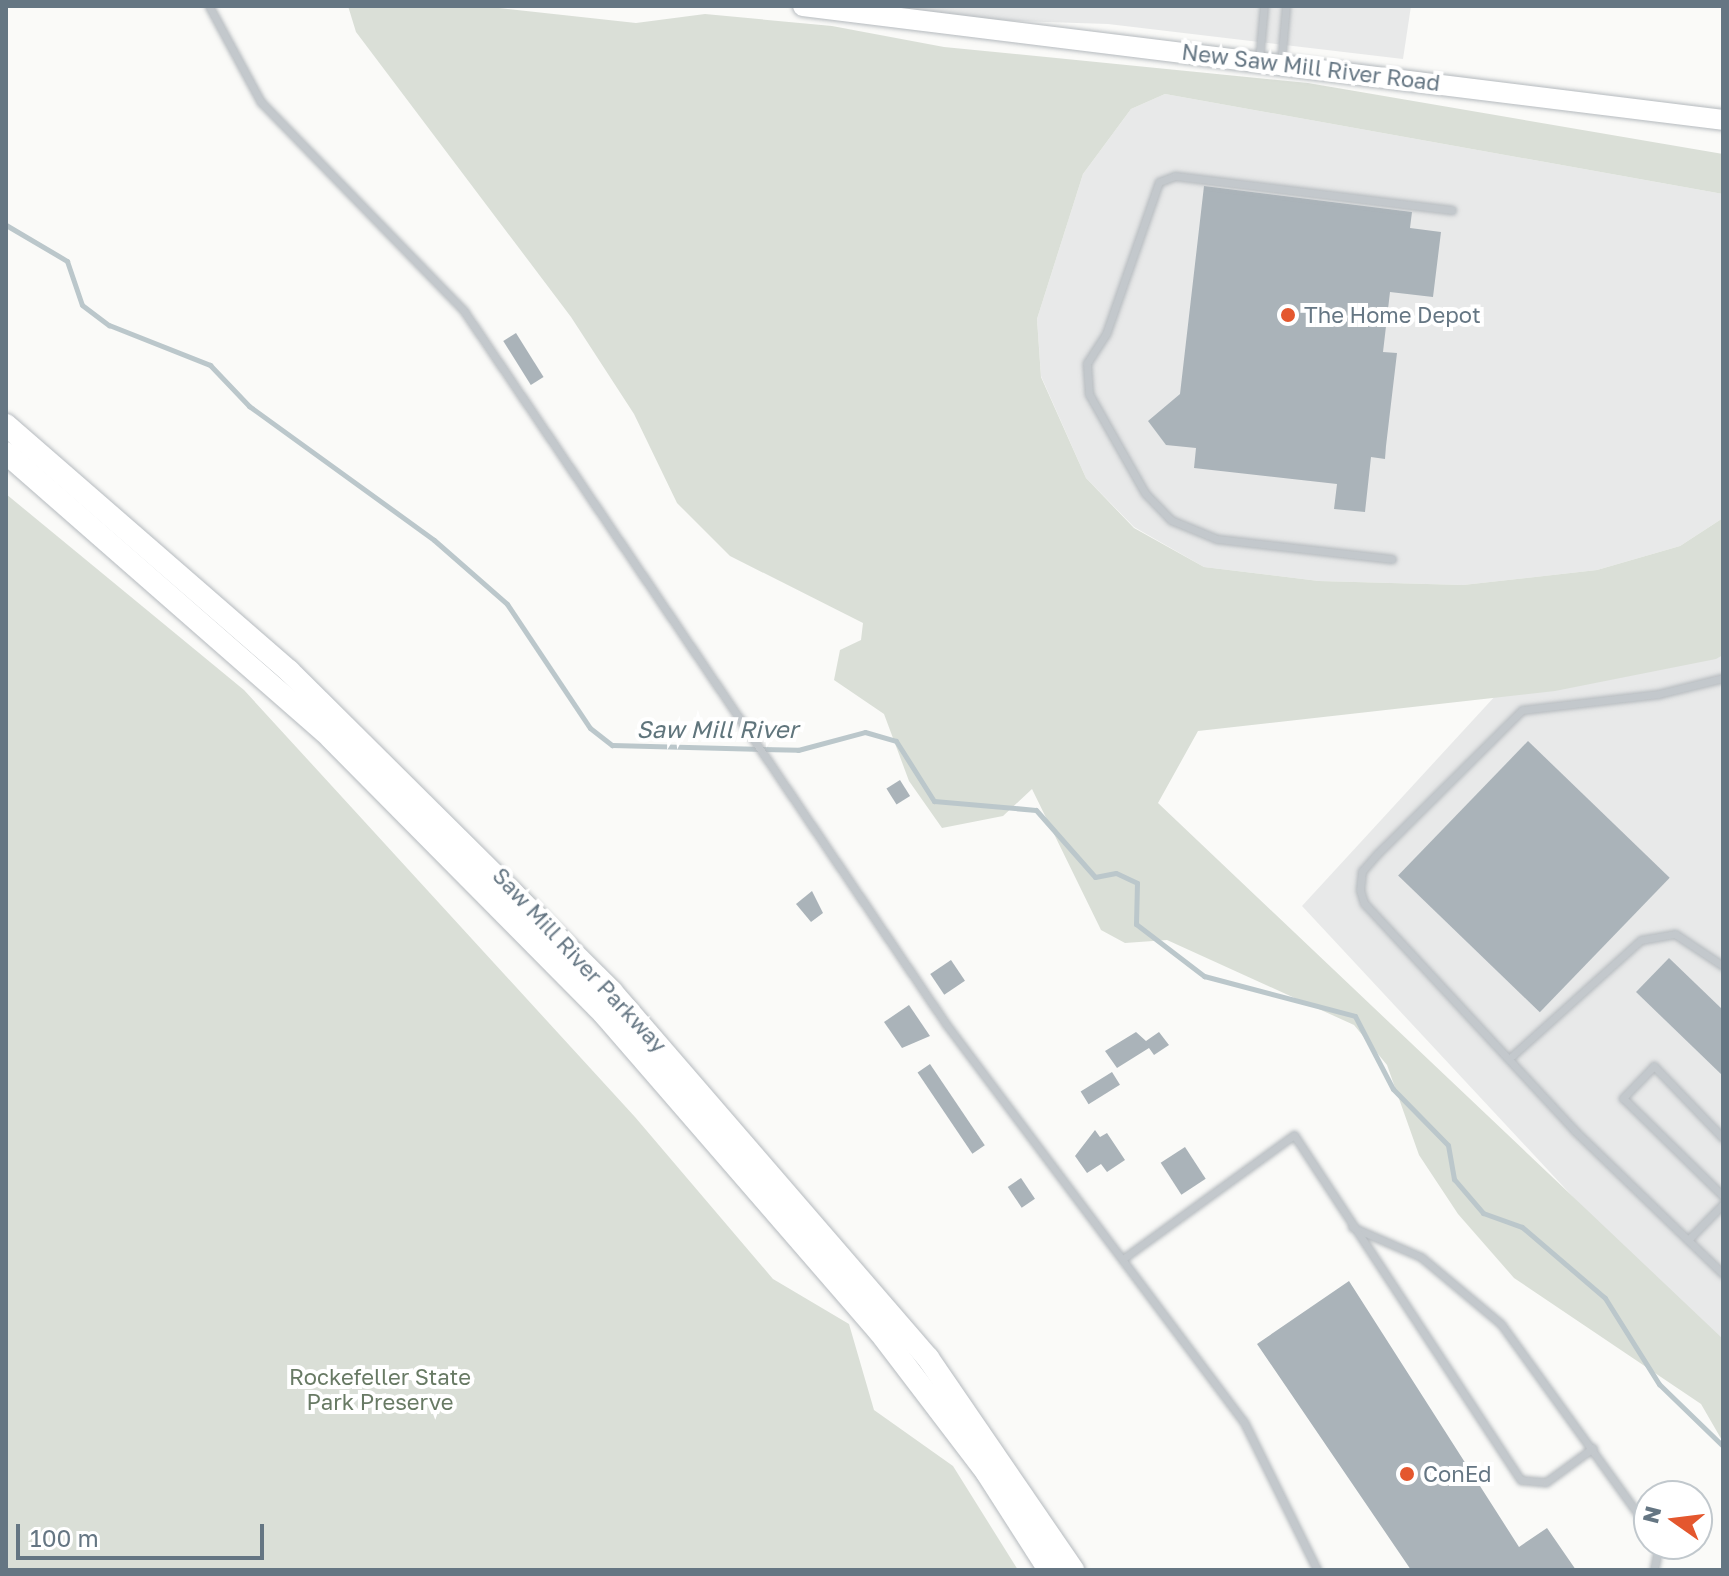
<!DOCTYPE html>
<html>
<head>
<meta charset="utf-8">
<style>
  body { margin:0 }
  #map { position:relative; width:1729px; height:1576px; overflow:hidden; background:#fafaf8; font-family:"Golos Text",sans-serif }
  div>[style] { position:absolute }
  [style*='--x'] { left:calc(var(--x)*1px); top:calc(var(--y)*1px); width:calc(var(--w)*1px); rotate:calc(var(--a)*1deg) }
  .built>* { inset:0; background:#e8e9e9 }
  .green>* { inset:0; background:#dadfd7 }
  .stream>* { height:5px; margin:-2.5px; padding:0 2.5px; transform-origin:2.5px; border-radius:2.5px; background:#bbc7cb }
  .building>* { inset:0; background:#aab3b9; transform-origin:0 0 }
  .roads { filter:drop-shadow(0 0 2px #b5babe) drop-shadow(0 0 2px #b5babe) }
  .service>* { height:7px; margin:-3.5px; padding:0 3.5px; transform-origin:3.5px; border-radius:3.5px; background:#c3c8cc }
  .primary>* { height:20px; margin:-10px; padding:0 10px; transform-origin:10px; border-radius:10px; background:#fff }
  .trunk>* { height:22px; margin:-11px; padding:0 11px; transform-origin:11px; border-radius:11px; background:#fff }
  .dots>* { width:22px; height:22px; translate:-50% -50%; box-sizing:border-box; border:4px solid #fff; border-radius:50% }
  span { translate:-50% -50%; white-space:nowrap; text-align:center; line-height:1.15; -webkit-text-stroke:8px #fff; paint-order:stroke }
  .street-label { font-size:22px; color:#657683 }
  .poi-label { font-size:22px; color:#657683 }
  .left { translate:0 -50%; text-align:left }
  .park-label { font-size:22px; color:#687a64 }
  .water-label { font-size:24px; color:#60757c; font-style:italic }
  .frame { position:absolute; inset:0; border:8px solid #657683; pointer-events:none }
  .north { position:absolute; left:1633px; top:1480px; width:80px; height:80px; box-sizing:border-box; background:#fff; border:2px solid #c1c8cd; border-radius:50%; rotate:284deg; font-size:22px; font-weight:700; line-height:32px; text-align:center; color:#657683 }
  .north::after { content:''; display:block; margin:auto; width:28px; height:36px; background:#e4572e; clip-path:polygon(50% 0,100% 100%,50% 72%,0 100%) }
  .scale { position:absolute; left:16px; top:1524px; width:248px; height:36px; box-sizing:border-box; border:4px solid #657683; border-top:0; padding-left:10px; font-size:24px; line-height:28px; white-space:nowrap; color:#657683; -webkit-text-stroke:6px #fff; paint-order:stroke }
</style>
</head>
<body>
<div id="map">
  <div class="built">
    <div style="clip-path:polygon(887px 6px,1411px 6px,1403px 59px,1108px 24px,898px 17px)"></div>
    <div style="clip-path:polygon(1165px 94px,1723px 194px,1723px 518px,1680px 546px,1597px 570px,1463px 585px,1319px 581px,1204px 567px,1134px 527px,1086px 478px,1041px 376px,1037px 319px,1083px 174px,1131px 109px)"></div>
    <div style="clip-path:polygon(1723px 625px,1723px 1358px,1302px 906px,1508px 682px)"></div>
  </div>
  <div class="green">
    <div style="clip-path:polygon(348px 6px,481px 6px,636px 23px,705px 14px,832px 26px,944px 47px,1308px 83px,1723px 154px,1723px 194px,1165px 94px,1131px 109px,1083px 174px,1037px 319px,1041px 377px,1086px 478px,1134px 528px,1204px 567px,1319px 581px,1463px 585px,1597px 570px,1680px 546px,1723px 518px,1723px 655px,1716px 659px,1555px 691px,1198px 731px,1158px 803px,1723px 1339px,1723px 1442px,1701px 1404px,1514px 1278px,1458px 1214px,1419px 1155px,1387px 1065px,1354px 1025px,1167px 940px,1125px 943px,1101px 930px,1032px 789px,1003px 816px,942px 828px,909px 781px,884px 714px,834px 680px,840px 650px,861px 640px,863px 623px,730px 556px,677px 503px,634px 414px,571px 317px,356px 32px)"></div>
    <div style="clip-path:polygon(6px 494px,244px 690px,635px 1117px,773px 1279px,849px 1324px,874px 1410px,953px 1466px,1018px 1570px,6px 1570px)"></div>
  </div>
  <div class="stream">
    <div style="--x:6;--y:225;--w:71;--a:30.5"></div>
    <div style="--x:67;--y:261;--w:46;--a:71.2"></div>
    <div style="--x:82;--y:305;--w:34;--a:37"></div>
    <div style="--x:109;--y:325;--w:109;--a:21.6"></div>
    <div style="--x:210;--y:365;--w:57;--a:46.4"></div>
    <div style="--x:249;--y:406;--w:228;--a:35.9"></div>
    <div style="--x:434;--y:540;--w:97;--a:41.2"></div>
    <div style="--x:507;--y:604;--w:149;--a:56.2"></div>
    <div style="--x:590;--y:728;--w:28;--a:38"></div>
    <div style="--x:612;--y:745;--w:186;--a:1.5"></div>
    <div style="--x:798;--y:750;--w:69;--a:-15"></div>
    <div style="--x:865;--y:732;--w:32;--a:16"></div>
    <div style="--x:896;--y:741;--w:71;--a:57.7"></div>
    <div style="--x:934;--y:801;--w:102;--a:5"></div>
    <div style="--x:1036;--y:810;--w:89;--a:48.6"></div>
    <div style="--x:1095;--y:877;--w:21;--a:-11"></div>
    <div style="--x:1116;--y:873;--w:23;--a:25"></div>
    <div style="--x:1137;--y:883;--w:41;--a:91.4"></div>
    <div style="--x:1136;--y:924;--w:86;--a:37.4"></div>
    <div style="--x:1204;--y:976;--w:156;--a:14.8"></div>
    <div style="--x:1355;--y:1016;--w:82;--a:62.5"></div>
    <div style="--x:1393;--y:1089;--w:78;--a:45.5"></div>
    <div style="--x:1448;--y:1145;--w:35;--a:80"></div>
    <div style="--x:1454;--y:1179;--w:45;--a:49.5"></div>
    <div style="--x:1483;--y:1213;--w:41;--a:19.7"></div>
    <div style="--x:1522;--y:1227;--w:109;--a:40.5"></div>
    <div style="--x:1605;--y:1298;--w:102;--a:57.9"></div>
    <div style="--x:1659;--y:1384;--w:89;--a:44.1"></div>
  </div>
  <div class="building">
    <div style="clip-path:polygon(1204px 186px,1412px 212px,1410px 228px,1441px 232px,1433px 297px,1390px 292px,1383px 352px,1397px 353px,1386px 446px,1385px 459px,1371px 457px,1365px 512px,1334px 509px,1337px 484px,1194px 468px,1196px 448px,1166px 445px,1148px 421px,1180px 394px)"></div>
    <div style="left:516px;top:333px;width:52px;height:15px;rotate:58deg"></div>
    <div style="left:1528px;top:741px;width:197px;height:187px;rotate:44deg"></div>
    <div style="left:900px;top:780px;width:19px;height:16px;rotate:58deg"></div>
    <div style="clip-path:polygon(812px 891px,823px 913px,811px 922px,796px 904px)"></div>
    <div style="clip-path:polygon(1669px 958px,1723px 1010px,1723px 1076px,1636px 992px)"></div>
    <div style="left:951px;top:960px;width:25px;height:25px;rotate:56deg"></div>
    <div style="clip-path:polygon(909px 1005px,930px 1036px,902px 1048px,884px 1022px)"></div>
    <div style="clip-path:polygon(1136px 1032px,1146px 1041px,1159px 1032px,1169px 1045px,1154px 1055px,1149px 1048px,1117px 1068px,1105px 1051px)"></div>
    <div style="left:930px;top:1064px;width:98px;height:15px;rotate:56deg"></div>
    <div style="left:1112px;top:1072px;width:15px;height:37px;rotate:58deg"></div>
    <div style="clip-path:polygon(1095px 1130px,1100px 1137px,1107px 1133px,1125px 1160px,1107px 1172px,1101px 1164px,1087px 1173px,1075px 1156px)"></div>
    <div style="left:1185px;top:1147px;width:38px;height:29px;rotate:57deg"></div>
    <div style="left:1021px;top:1178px;width:25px;height:16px;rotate:56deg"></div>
    <div style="clip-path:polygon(1349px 1281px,1519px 1547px,1547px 1528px,1576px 1570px,1411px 1570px,1257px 1344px)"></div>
  </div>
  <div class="roads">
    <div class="service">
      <div style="--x:209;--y:6;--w:109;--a:61.6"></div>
      <div style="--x:261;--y:102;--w:291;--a:45.8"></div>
      <div style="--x:464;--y:311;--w:861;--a:55.94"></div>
      <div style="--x:946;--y:1024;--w:497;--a:53.2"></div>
      <div style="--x:1244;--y:1422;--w:165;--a:63.7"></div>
      <div style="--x:1259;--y:60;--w:54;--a:-84.7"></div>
      <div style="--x:1281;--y:63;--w:57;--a:-85"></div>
      <div style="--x:1392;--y:559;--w:176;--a:-173.5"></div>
      <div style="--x:1217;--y:539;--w:50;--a:-157.6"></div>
      <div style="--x:1171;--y:520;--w:37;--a:-134"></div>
      <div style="--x:1145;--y:493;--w:114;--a:-119.5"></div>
      <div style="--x:1089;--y:394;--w:31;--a:-94"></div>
      <div style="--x:1087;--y:363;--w:35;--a:-57"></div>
      <div style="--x:1106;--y:334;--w:161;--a:-70.8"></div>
      <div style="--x:1159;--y:182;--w:17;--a:-21"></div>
      <div style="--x:1175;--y:176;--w:279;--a:7"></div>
      <div style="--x:1723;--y:678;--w:66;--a:166"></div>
      <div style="--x:1659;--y:694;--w:138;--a:173.3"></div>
      <div style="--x:1522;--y:710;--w:204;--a:135.2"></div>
      <div style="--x:1377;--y:854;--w:23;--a:131"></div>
      <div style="--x:1362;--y:871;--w:19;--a:96"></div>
      <div style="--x:1360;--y:890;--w:14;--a:73"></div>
      <div style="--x:1364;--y:903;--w:311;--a:47.2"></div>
      <div style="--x:1575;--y:1131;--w:206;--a:44"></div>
      <div style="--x:1512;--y:1056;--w:173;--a:-42"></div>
      <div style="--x:1641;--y:940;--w:35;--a:-10"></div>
      <div style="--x:1675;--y:934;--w:58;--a:33.7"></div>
      <div style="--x:1723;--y:1138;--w:100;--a:-133.8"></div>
      <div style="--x:1654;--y:1066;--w:45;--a:134.1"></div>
      <div style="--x:1623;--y:1098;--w:140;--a:44.4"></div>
      <div style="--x:1352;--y:1227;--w:75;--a:23.5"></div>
      <div style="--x:1421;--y:1257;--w:104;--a:39.9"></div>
      <div style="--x:1501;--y:1324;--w:253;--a:54.2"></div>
      <div style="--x:1688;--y:1240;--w:50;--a:-45.8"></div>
      <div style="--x:1124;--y:1258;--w:210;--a:-35.9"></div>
      <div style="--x:1294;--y:1135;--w:413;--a:56.7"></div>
      <div style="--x:1521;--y:1480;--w:25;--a:5"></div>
      <div style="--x:1546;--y:1482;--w:58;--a:-35.9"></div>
      <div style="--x:1654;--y:1570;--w:26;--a:-79"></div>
    </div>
    <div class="primary">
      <div style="--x:803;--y:6;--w:927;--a:7.06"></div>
    </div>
    <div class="trunk">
      <div style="--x:6;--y:425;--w:375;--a:41"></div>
      <div style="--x:289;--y:671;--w:455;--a:44.8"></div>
      <div style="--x:612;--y:992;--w:484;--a:49.2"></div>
      <div style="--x:928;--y:1358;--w:257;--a:55.6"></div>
      <div style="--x:6;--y:453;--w:432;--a:41.2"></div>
      <div style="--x:331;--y:738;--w:390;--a:45.3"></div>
      <div style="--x:605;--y:1015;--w:418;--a:49.1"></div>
      <div style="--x:879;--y:1331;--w:178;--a:52.7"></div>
      <div style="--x:987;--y:1473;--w:115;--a:57.4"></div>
    </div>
  </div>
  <div class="dots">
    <div style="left:1288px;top:315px;background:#e4572e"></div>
    <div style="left:1407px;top:1474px;background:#e4572e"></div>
  </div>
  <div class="street-label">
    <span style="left:1311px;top:67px;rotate:7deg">New Saw Mill River Road</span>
    <span style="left:580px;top:960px;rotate:47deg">Saw Mill River Parkway</span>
  </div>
  <div class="poi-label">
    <span class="left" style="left:1304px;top:315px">The Home Depot</span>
    <span class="left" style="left:1423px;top:1474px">ConEd</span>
  </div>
  <div class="park-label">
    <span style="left:380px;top:1389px">Rockefeller State<br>Park Preserve</span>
  </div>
  <div class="water-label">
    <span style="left:717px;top:729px">Saw Mill River</span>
  </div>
  <div class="frame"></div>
  <div class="north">N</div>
  <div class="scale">100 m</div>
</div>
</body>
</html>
